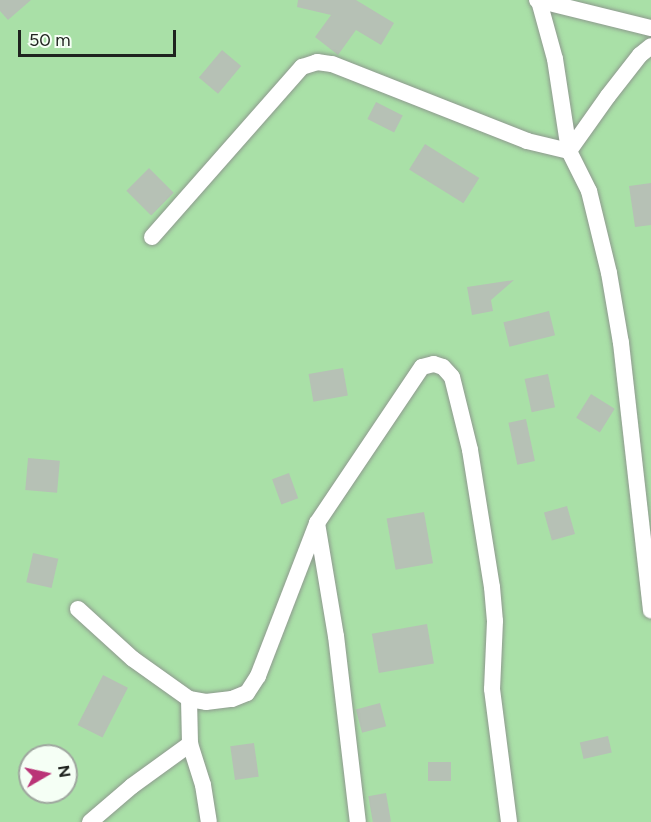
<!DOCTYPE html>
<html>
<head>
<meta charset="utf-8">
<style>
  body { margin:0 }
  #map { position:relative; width:651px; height:822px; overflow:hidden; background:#f5fff5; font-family:Figtree,sans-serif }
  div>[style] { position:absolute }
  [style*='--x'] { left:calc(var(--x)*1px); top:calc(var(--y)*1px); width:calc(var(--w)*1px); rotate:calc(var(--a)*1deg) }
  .green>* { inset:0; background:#a9e0a7 }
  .building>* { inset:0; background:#b6c1b5; transform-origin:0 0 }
  .roads { filter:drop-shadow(0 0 2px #8e998e) drop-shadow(0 0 2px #8e998e) }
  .street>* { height:16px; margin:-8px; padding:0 8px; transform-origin:8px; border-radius:8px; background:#fff }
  span { translate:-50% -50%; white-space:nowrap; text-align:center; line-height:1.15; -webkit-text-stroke:4.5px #f5fff5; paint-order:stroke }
  .north { position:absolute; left:18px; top:744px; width:60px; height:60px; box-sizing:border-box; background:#f5fff5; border:2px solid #9fa79f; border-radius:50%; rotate:81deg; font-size:16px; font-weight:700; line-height:24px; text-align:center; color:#1f231f }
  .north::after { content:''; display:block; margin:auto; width:21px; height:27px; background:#ba3477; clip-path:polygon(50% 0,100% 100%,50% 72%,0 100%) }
  .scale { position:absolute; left:18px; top:30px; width:158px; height:27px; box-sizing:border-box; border:3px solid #1f231f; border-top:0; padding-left:8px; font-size:18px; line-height:21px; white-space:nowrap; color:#1f231f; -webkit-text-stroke:4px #f5fff5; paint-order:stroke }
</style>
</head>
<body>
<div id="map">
  <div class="green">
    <div style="clip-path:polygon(evenodd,0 0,651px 0,651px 822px,0 822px,0 0,30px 756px,66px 756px,66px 792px,30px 792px,30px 756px)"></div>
  </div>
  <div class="building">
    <div style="clip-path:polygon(0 0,31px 0,8px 20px,0 11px)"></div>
    <div style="clip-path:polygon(298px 0,356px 0,394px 23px,381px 45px,356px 30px,338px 55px,315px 37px,331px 15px,297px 7px)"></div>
    <div style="left:222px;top:50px;width:25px;height:36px;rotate:40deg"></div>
    <div style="left:376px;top:102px;width:30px;height:19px;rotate:27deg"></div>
    <div style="left:425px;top:144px;width:64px;height:30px;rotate:32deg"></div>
    <div style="left:149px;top:168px;width:35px;height:32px;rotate:45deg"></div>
    <div style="clip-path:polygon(651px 183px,651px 225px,635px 227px,629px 186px)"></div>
    <div style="clip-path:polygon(514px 280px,491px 300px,493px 311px,472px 315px,467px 287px)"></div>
    <div style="left:549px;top:311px;width:25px;height:47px;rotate:76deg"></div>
    <div style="left:343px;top:368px;width:28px;height:35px;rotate:80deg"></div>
    <div style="left:548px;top:374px;width:34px;height:24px;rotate:78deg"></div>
    <div style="left:591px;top:394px;width:28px;height:28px;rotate:32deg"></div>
    <div style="left:526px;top:419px;width:43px;height:18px;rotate:78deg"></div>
    <div style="left:28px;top:458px;width:32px;height:32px;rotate:5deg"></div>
    <div style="left:289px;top:473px;width:27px;height:18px;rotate:70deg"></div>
    <div style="left:567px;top:506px;width:29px;height:24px;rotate:74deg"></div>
    <div style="left:424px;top:512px;width:52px;height:38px;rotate:80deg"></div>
    <div style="left:33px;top:553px;width:26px;height:30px;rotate:13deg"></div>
    <div style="left:427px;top:624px;width:40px;height:56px;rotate:80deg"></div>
    <div style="left:103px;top:675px;width:28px;height:56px;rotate:27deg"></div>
    <div style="left:380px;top:703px;width:24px;height:25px;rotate:75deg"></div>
    <div style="left:608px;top:736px;width:17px;height:29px;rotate:77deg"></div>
    <div style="left:254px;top:743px;width:34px;height:24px;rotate:82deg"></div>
    <div style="left:428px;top:762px;width:23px;height:19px"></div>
    <div style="left:386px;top:793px;width:29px;height:18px;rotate:80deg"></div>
  </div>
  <div class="roads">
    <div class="street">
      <div style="--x:537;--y:0;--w:117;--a:13.8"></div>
      <div style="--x:539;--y:1;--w:60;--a:74.6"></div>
      <div style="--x:555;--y:59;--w:93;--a:81.3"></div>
      <div style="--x:569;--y:151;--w:45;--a:63.4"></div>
      <div style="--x:589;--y:191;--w:84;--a:76.3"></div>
      <div style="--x:609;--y:273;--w:71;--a:80.3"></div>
      <div style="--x:621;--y:343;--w:269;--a:83.6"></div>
      <div style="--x:152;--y:237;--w:227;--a:-48.6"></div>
      <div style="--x:302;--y:67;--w:16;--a:-18"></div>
      <div style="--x:317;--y:62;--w:15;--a:8"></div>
      <div style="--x:332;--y:64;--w:210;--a:21.5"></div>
      <div style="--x:527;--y:141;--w:43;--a:13.4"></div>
      <div style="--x:569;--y:151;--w:67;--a:-54.7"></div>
      <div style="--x:608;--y:96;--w:52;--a:-52"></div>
      <div style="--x:640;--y:55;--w:14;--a:-39"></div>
      <div style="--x:317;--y:523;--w:115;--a:80.5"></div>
      <div style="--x:336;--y:636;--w:187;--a:83.3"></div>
      <div style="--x:78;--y:609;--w:74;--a:42.3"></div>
      <div style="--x:133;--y:659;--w:69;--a:35.5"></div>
      <div style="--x:189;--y:699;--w:17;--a:10"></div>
      <div style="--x:206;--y:702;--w:26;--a:-7"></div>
      <div style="--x:232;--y:699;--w:16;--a:-22"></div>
      <div style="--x:247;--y:693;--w:20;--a:-57"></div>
      <div style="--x:258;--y:676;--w:164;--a:-68.9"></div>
      <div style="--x:317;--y:523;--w:188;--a:-56.1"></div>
      <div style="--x:422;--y:367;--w:12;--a:-14"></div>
      <div style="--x:434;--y:364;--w:9;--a:18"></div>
      <div style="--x:443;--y:367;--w:13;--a:48"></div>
      <div style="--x:452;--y:377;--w:75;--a:76.1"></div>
      <div style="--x:470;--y:450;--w:139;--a:80.9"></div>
      <div style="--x:492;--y:587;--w:34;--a:85"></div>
      <div style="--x:495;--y:621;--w:68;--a:92.5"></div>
      <div style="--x:492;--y:689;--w:134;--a:82.7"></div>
      <div style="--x:189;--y:699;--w:45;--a:88.7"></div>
      <div style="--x:190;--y:744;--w:43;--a:72.4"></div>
      <div style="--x:203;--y:785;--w:37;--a:81"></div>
      <div style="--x:90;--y:822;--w:55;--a:-40.6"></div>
      <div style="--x:132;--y:786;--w:72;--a:-35.9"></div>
    </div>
  </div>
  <div class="north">N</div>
  <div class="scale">50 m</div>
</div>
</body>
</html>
